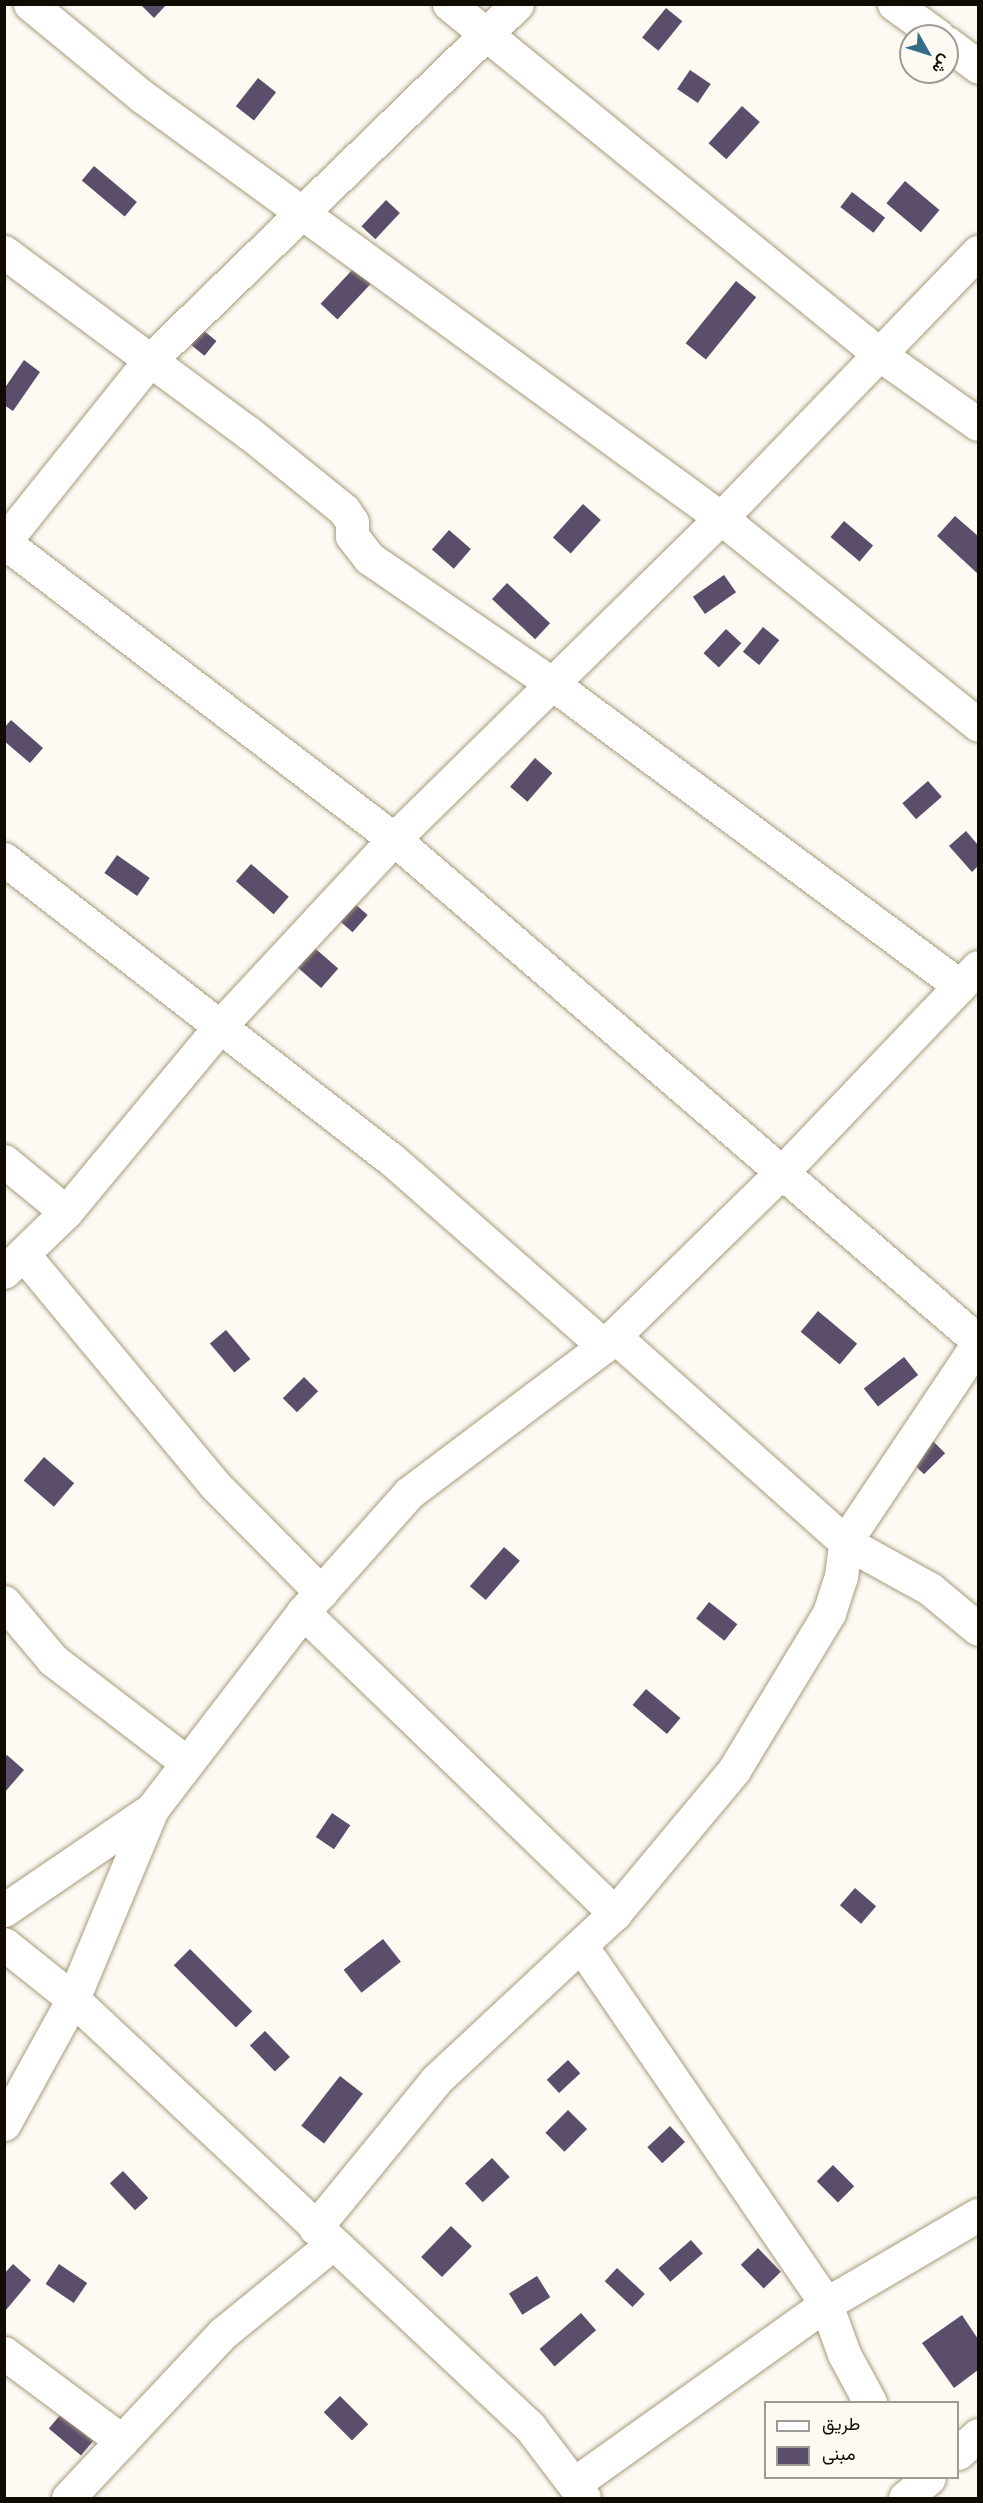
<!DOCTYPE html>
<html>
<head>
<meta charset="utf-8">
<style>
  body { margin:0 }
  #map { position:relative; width:983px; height:2503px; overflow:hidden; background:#fdfaf4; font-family:"Work Sans",Vazirmatn,sans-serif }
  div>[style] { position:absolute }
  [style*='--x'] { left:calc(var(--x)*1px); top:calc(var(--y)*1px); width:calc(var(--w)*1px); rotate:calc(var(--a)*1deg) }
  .building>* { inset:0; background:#5b4e6a; transform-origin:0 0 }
  .roads { filter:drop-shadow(0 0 2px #a79b7b) drop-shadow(0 0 2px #a79b7b) }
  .street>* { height:33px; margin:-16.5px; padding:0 16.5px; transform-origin:16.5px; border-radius:16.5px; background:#fff }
  .secondary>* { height:33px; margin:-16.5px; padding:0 16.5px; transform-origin:16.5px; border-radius:16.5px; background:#fff }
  span { translate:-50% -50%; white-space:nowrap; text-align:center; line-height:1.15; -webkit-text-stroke:6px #fdfaf4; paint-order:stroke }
  .frame { position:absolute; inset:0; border:6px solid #110c03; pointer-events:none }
  .legend { position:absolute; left:764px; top:2401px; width:195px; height:78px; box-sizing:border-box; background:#fdfaf4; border:2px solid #9f9b94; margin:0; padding:8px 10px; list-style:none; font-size:18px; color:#110c03 }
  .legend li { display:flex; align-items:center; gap:12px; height:30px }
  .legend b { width:30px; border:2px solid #9f9b94 }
  .north { position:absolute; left:899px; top:24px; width:60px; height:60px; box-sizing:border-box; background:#fdfaf4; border:2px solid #9f9b94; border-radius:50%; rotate:129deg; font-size:16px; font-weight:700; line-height:24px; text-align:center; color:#110c03 }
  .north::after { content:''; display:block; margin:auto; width:21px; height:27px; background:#376c88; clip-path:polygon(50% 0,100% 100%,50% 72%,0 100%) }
</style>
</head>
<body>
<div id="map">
  <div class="building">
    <div style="clip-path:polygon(140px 4px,167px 4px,154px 18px)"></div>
    <div style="left:666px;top:8px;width:21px;height:38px;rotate:39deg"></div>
    <div style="left:690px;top:70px;width:25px;height:23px;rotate:34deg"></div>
    <div style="left:258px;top:78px;width:23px;height:36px;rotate:38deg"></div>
    <div style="left:742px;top:106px;width:24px;height:50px;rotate:42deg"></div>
    <div style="left:94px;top:166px;width:56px;height:19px;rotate:40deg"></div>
    <div style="left:905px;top:181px;width:45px;height:29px;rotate:40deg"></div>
    <div style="left:852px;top:192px;width:42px;height:19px;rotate:38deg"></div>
    <div style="left:386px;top:200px;width:19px;height:36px;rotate:43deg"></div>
    <div style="left:354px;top:268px;width:23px;height:49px;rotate:43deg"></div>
    <div style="left:736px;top:281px;width:26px;height:80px;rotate:39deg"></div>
    <div style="left:183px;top:314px;width:43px;height:19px;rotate:39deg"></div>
    <div style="clip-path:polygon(24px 360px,40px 372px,13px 411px,4px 405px,4px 389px)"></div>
    <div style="left:583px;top:504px;width:24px;height:45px;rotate:42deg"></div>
    <div style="clip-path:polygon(955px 516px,978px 536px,978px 574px,937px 536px)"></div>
    <div style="left:844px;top:521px;width:38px;height:21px;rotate:40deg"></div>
    <div style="left:449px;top:530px;width:29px;height:26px;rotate:41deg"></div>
    <div style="left:724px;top:575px;width:21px;height:38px;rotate:55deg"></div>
    <div style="left:507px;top:583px;width:59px;height:22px;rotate:43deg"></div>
    <div style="left:763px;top:627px;width:21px;height:32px;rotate:39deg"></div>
    <div style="left:726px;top:629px;width:21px;height:33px;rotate:43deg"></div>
    <div style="clip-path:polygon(11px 720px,43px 748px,30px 763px,4px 741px,4px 728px)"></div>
    <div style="left:535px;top:758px;width:23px;height:38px;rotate:41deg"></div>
    <div style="left:928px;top:781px;width:21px;height:34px;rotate:49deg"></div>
    <div style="clip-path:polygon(966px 831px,978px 845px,978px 866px,972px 872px,949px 846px)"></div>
    <div style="left:117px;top:855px;width:40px;height:22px;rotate:35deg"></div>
    <div style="left:251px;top:864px;width:50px;height:23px;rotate:41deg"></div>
    <div style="left:339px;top:890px;width:38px;height:23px;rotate:41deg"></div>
    <div style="left:302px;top:937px;width:48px;height:26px;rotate:41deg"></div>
    <div style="left:818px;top:1311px;width:51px;height:27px;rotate:40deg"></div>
    <div style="left:226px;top:1330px;width:38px;height:21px;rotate:50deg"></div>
    <div style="left:904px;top:1357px;width:23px;height:51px;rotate:52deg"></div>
    <div style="left:304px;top:1377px;width:20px;height:30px;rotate:45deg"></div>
    <div style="left:931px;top:1439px;width:20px;height:30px;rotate:45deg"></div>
    <div style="left:44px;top:1457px;width:40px;height:31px;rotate:41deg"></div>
    <div style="left:504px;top:1547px;width:21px;height:52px;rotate:41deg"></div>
    <div style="left:709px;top:1602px;width:36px;height:21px;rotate:38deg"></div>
    <div style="left:646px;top:1689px;width:45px;height:21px;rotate:40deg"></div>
    <div style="clip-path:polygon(7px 1755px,24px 1770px,4px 1793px,4px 1758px)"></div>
    <div style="left:332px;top:1813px;width:22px;height:29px;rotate:34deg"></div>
    <div style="left:855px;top:1888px;width:28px;height:23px;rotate:41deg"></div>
    <div style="left:383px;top:1939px;width:29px;height:50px;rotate:52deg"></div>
    <div style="left:190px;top:1949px;width:88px;height:23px;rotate:45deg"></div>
    <div style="left:265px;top:2031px;width:36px;height:21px;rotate:46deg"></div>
    <div style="left:568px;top:2060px;width:18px;height:29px;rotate:47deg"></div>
    <div style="left:340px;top:2076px;width:29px;height:63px;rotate:38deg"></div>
    <div style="left:568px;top:2110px;width:27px;height:32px;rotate:45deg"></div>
    <div style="left:670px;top:2126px;width:22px;height:31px;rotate:47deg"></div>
    <div style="left:492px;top:2158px;width:26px;height:37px;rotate:47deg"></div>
    <div style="left:833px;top:2165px;width:30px;height:23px;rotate:45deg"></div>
    <div style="left:123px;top:2171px;width:37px;height:18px;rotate:47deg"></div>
    <div style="left:451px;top:2226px;width:29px;height:43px;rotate:44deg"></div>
    <div style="left:691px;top:2240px;width:18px;height:43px;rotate:49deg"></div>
    <div style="left:758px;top:2248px;width:33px;height:24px;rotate:46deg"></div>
    <div style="clip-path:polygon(13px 2264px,31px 2280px,6px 2310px,4px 2274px)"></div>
    <div style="left:59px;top:2264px;width:34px;height:24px;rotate:34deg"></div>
    <div style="left:617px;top:2268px;width:38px;height:18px;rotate:43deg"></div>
    <div style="left:537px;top:2276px;width:25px;height:33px;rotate:58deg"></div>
    <div style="left:581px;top:2313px;width:23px;height:55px;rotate:49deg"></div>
    <div style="clip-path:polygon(962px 2315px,978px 2339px,978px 2370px,954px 2388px,922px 2343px)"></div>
    <div style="left:340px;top:2396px;width:40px;height:23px;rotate:45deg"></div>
    <div style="left:61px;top:2414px;width:42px;height:19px;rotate:40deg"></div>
  </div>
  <div class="roads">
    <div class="street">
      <div style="--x:30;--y:4;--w:146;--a:39.5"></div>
      <div style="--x:143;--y:97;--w:715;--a:36.07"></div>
      <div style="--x:721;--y:518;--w:330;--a:38.8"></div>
      <div style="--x:449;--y:4;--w:554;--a:39.14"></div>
      <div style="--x:879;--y:354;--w:121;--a:35.3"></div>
      <div style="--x:894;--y:4;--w:54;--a:36"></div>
      <div style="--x:947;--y:43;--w:39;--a:37"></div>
      <div style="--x:4;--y:252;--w:305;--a:36.5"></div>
      <div style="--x:249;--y:433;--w:122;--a:39"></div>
      <div style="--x:344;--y:510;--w:14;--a:56"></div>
      <div style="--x:352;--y:522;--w:14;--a:90"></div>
      <div style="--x:352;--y:536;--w:28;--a:52"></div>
      <div style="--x:369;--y:558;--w:224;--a:34.5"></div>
      <div style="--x:554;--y:685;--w:505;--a:36.55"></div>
      <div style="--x:4;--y:542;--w:490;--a:37.3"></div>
      <div style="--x:394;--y:839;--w:770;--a:40.68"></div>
      <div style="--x:4;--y:542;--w:231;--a:-51.3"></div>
      <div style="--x:148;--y:362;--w:514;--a:-44.13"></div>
      <div style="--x:4;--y:859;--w:488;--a:37.8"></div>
      <div style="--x:390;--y:1158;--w:285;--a:41.3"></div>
      <div style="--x:4;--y:1161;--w:80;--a:39.4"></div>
      <div style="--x:24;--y:1255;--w:299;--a:50.3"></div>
      <div style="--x:215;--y:1485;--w:151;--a:45.3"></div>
      <div style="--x:4;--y:1272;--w:86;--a:-44.1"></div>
      <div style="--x:66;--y:1212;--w:243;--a:-50.3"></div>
      <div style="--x:221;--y:1025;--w:254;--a:-47.1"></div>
      <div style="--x:394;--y:839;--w:458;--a:-44.5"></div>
      <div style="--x:721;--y:518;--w:370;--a:-46"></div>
      <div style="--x:614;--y:1336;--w:310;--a:41.7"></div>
      <div style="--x:845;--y:1542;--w:97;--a:28.9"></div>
      <div style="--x:930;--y:1589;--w:62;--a:39.8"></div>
      <div style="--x:4;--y:1602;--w:76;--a:49.8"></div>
      <div style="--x:53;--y:1660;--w:169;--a:37.5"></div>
      <div style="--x:303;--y:1612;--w:434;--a:44"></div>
      <div style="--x:4;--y:1910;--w:179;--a:-34.3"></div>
      <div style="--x:4;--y:1944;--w:88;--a:38.6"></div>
      <div style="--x:73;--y:1999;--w:626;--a:43.12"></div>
      <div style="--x:530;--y:2427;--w:89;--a:52.7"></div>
      <div style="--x:582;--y:1947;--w:432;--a:55.6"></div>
      <div style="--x:826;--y:2304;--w:53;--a:70.2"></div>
      <div style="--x:844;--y:2354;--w:55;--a:61.6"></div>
      <div style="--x:4;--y:2124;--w:143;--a:-61.1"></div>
      <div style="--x:73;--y:1999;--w:206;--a:-67.4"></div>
      <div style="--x:152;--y:1809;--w:248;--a:-52.5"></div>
      <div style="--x:303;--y:1612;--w:159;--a:-48.3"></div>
      <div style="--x:409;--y:1493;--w:244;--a:-37"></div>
      <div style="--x:604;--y:1346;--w:250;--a:-44.4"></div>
      <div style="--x:783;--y:1171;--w:282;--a:-46.3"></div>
      <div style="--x:315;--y:2228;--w:191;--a:-50.7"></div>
      <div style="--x:436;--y:2080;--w:245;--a:-43"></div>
      <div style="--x:615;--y:1913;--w:186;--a:-50.2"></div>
      <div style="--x:734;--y:1770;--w:184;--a:-58.8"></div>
      <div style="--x:829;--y:1613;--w:38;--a:-72"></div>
      <div style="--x:841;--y:1577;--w:35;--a:-83"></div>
      <div style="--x:845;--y:1542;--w:239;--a:-56.2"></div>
      <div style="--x:4;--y:2353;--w:147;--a:36.7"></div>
      <div style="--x:575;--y:2483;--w:308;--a:-35.5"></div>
      <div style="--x:826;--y:2304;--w:176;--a:-30.4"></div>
      <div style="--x:68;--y:2498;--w:226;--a:-46.8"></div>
      <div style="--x:223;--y:2333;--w:139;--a:-39.2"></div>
    </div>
    <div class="secondary">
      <div style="--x:958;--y:2453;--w:27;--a:-42"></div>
      <div style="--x:905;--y:2498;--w:31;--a:-40"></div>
    </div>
  </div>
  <div class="frame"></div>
  <ul class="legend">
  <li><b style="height:8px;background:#fff"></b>طريق</li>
  <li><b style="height:16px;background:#5b4e6a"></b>مبنى</li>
  </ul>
  <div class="north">ش</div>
</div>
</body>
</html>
